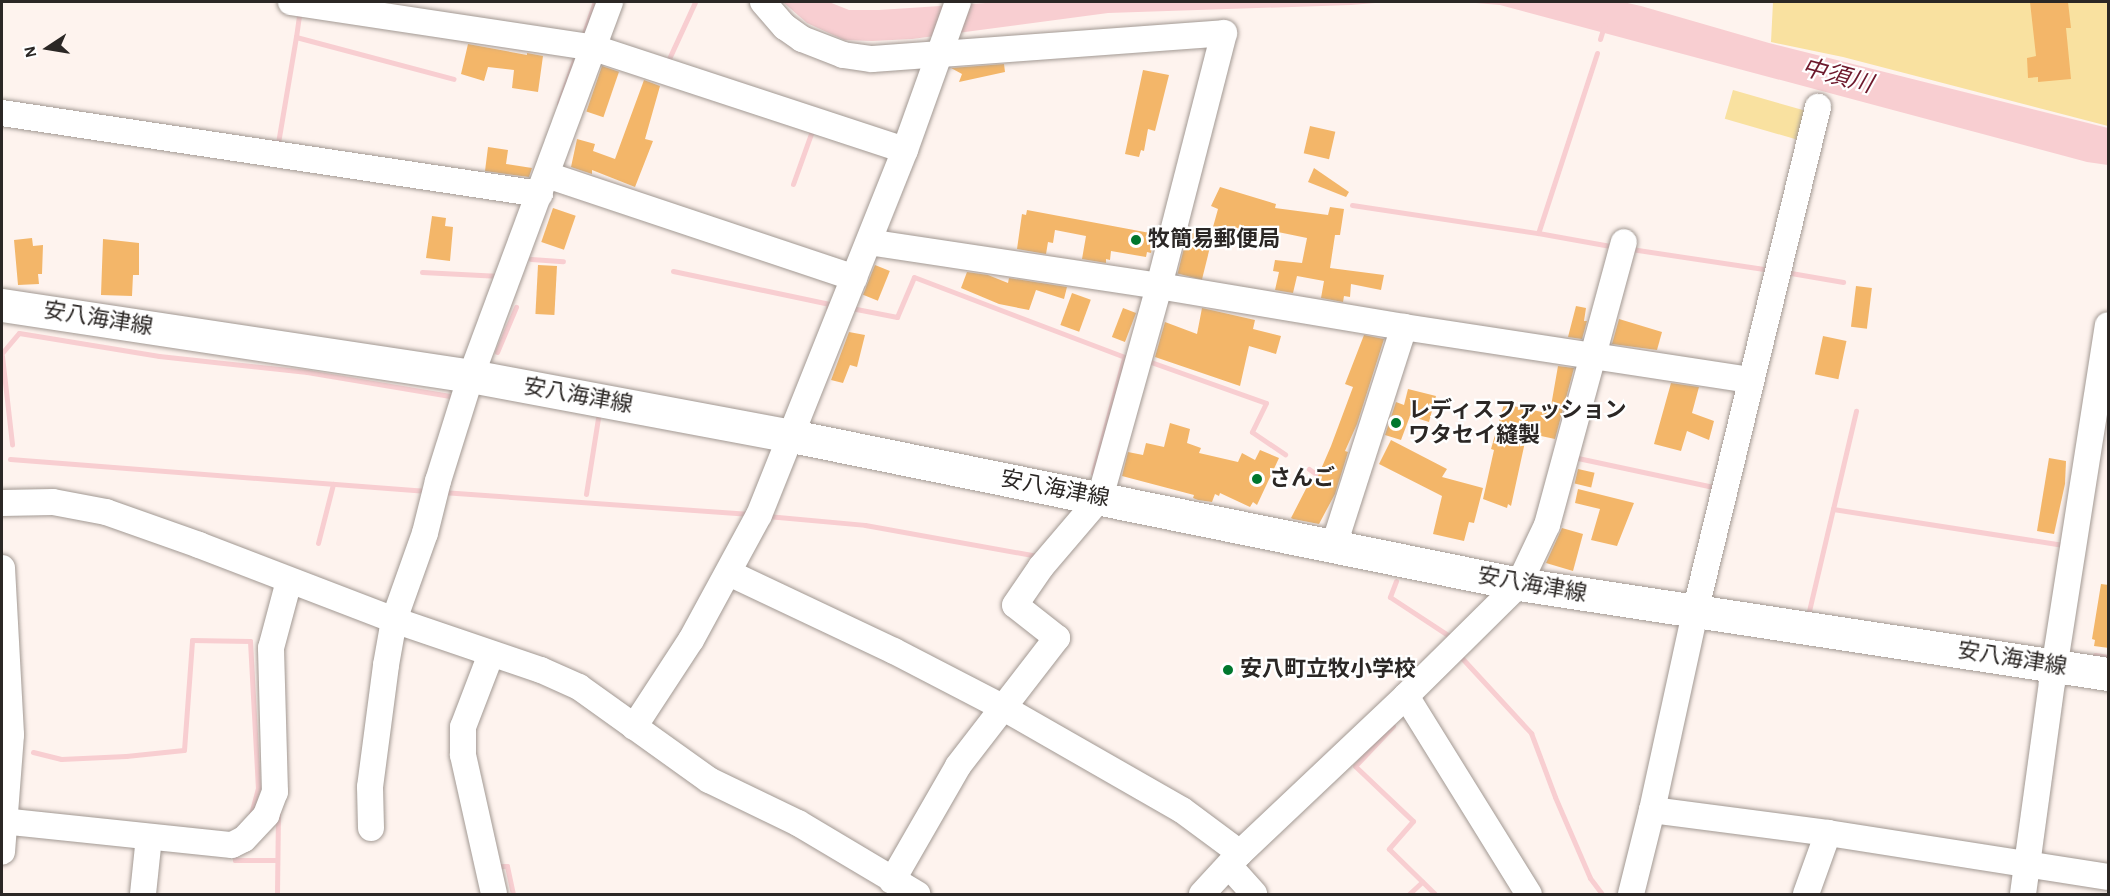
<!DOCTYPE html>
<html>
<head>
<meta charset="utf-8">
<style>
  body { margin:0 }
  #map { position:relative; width:2110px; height:896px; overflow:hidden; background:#fef3ee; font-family:"Alegreya Sans","Noto Sans JP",sans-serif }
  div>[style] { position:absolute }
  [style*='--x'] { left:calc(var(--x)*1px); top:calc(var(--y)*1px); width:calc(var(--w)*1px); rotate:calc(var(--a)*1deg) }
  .green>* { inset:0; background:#f9e1a0; transform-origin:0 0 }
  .water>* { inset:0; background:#f8ced1 }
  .stream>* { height:5px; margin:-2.5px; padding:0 2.5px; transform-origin:2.5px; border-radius:2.5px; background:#f8ced1 }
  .building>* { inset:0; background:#f3b669; transform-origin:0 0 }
  .roads { filter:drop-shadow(0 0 2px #a29993) drop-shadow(0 0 2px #a29993) }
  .minor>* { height:26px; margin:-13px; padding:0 13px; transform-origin:13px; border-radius:13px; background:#fff }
  .major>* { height:33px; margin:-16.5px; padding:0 16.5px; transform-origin:16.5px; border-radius:16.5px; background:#fff }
  .dots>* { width:16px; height:16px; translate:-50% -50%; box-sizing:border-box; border:3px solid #fff; border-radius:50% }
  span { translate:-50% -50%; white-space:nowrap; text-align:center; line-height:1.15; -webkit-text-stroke:4.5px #fff; paint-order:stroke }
  .poi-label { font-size:22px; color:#2b2725; font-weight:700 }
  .left { translate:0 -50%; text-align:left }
  .street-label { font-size:22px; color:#2b2725 }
  .water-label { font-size:24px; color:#6d182b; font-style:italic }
  .frame { position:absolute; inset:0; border:3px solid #2b2725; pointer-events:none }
  .north { position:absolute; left:18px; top:18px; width:60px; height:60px; -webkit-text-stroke:4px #fff; paint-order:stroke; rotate:258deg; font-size:16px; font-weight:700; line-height:24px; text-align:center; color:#2b2725 }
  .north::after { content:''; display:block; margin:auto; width:21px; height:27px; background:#2b2725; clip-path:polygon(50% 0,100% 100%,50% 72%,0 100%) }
</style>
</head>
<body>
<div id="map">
  <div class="green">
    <div style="clip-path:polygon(1773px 2px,2108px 2px,2108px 126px,1843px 57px,1771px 42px)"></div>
    <div style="left:1733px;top:90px;width:81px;height:30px;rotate:16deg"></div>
  </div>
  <div class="water">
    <div style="clip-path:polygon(783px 2px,829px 2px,849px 10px,879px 10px,1001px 2px,1387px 2px,1351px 5px,1108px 13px,912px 39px,872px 41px,844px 40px,807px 23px)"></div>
    <div style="clip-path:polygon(1464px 2px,1623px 2px,1641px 6px,1769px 43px,2108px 128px,2108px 165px,2087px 162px,1500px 5px)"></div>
  </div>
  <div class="stream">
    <div style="--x:296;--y:37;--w:28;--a:-82"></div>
    <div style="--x:582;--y:39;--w:39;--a:-71"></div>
    <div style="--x:1600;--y:39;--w:14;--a:-73"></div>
    <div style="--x:1597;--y:53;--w:189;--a:108.1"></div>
    <div style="--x:1538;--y:233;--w:79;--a:10.2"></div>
    <div style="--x:667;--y:63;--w:67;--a:-65.3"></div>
    <div style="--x:559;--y:103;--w:54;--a:-70.6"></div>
    <div style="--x:273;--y:142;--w:5;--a:11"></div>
    <div style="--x:278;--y:143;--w:108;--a:-80.4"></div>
    <div style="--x:296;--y:37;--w:163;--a:14.9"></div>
    <div style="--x:793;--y:184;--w:59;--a:-70.3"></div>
    <div style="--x:1352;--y:205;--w:188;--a:8.6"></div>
    <div style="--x:1631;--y:249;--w:141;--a:8.6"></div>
    <div style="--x:531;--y:259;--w:32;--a:4"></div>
    <div style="--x:673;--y:271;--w:160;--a:11.9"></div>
    <div style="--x:830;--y:304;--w:4;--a:117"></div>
    <div style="--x:422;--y:272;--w:78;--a:2.9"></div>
    <div style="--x:1785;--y:272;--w:59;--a:9.8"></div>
    <div style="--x:851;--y:308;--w:47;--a:11.1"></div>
    <div style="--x:897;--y:317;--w:43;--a:-67"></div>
    <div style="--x:914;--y:277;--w:231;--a:20.8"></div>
    <div style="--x:497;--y:352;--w:49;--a:-67.1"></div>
    <div style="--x:2;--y:353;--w:26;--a:-50"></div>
    <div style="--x:19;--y:333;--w:142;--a:9.3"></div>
    <div style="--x:159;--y:356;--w:149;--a:6.2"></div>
    <div style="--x:307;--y:372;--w:151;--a:9.5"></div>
    <div style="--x:2;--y:356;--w:89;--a:83.5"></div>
    <div style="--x:1148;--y:361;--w:125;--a:19.6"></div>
    <div style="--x:1266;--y:403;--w:32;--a:116"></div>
    <div style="--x:1252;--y:432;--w:40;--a:34"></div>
    <div style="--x:1573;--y:457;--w:147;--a:12.1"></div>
    <div style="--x:10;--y:459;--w:418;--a:4.4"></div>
    <div style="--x:1309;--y:469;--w:16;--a:35"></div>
    <div style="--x:1093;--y:473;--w:119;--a:-74.9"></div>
    <div style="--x:442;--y:492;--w:309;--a:4.1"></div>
    <div style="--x:586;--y:494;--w:77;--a:-81"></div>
    <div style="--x:1833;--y:509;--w:101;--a:-76.8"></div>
    <div style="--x:767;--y:516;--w:98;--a:5.2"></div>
    <div style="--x:865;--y:525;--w:175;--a:10.2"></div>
    <div style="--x:318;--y:543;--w:61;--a:-75.7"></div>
    <div style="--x:1396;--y:581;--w:17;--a:111"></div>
    <div style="--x:1390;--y:597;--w:73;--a:33.3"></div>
    <div style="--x:1809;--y:611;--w:105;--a:-76.8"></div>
    <div style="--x:1833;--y:509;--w:233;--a:8.9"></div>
    <div style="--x:2095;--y:655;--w:13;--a:9"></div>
    <div style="--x:1460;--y:656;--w:105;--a:47.3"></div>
    <div style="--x:1531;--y:733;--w:68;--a:69.4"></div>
    <div style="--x:1555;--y:797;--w:88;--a:66.6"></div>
    <div style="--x:1590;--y:878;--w:20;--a:53"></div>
    <div style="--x:1393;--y:726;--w:55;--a:133.5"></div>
    <div style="--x:1355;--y:766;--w:80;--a:43.5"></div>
    <div style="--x:1413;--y:821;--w:37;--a:131"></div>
    <div style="--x:1389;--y:849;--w:64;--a:44.4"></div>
    <div style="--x:33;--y:752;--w:29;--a:14"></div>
    <div style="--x:61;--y:759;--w:65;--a:-2.6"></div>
    <div style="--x:126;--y:756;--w:58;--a:-5.9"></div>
    <div style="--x:184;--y:750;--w:110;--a:-85.8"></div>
    <div style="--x:192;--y:640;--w:58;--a:1"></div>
    <div style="--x:250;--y:641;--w:147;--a:86.9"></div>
    <div style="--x:258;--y:788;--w:28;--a:105"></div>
    <div style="--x:234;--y:851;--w:9;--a:84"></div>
    <div style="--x:235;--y:860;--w:42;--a:0"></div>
    <div style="--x:496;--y:866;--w:11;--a:0"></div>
    <div style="--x:507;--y:866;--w:29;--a:78"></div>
    <div style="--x:277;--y:894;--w:81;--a:-89.3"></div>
    <div style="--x:1409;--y:894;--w:18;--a:-43"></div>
  </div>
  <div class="building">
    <div style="clip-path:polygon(2030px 2px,2068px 2px,2071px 28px,2066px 28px,2071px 79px,2038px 82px,2038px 77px,2028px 78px,2027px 58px,2036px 56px)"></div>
    <div style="clip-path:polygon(468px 44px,527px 55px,527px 53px,543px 56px,538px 92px,512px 88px,514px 70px,488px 67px,484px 81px,461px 74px)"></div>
    <div style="clip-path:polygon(1004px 64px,1005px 72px,959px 82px,962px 74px,951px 68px)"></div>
    <div style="left:602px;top:66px;width:18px;height:48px;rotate:19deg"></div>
    <div style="clip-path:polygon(1143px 70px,1169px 75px,1155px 131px,1148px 129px,1144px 151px,1141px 150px,1139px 157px,1125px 154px)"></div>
    <div style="clip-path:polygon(644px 80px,660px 86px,645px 139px,653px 141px,635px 187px,592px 170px,592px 174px,571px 167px,577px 139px,595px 144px,593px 151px,615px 159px)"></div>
    <div style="left:1310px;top:126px;width:26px;height:28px;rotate:13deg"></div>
    <div style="clip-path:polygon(488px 147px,508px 150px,506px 164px,532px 168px,529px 177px,485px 171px)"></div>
    <div style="clip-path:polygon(1314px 168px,1349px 192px,1346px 197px,1308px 182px)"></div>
    <div style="clip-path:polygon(1220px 187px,1276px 204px,1275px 208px,1328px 215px,1330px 207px,1344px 209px,1340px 235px,1335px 235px,1330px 268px,1384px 275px,1381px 290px,1351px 284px,1350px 297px,1344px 296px,1343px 302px,1321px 298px,1324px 281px,1297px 276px,1293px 293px,1275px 290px,1279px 272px,1273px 271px,1275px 260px,1302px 263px,1307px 238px,1273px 231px,1270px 243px,1235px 235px,1213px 227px,1218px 209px,1211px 206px)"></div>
    <div style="left:553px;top:208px;width:24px;height:36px;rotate:19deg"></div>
    <div style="clip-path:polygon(1027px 210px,1150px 233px,1149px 236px,1154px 237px,1151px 253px,1147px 252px,1146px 257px,1111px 251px,1110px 260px,1106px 259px,1106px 263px,1082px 259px,1086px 236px,1055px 230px,1053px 243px,1048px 242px,1046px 254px,1017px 249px,1022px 214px,1026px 215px)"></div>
    <div style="clip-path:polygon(432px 216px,446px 218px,445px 226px,453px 227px,450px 261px,426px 258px)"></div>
    <div style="left:1189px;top:228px;width:25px;height:47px;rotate:14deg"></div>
    <div style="clip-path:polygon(32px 238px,33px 246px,43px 245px,42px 274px,38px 274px,39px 284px,18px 285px,14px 240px)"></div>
    <div style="clip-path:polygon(103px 239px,139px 243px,139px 275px,133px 275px,132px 296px,101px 295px)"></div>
    <div style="left:538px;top:265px;width:19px;height:49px;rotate:3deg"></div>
    <div style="left:875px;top:265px;width:16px;height:32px;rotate:22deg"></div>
    <div style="clip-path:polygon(967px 272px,988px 275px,1008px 283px,1009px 278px,1067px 287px,1064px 299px,1036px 290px,1029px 310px,999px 304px,961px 288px)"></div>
    <div style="left:1856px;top:286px;width:16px;height:41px;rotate:7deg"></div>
    <div style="left:1072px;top:293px;width:20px;height:34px;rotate:20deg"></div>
    <div style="clip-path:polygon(1576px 306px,1586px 308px,1584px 321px,1587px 321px,1582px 339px,1568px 337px)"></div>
    <div style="left:1123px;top:308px;width:14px;height:31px;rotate:21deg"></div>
    <div style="clip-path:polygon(1202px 308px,1255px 320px,1253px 329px,1281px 336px,1276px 354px,1249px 346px,1240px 386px,1155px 357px,1165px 322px,1197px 334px)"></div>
    <div style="clip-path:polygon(1619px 319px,1662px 332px,1657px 350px,1612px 344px)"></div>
    <div style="clip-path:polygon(849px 332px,865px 335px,857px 367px,850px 365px,843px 383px,831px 380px)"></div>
    <div style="clip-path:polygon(1364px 335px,1384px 339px,1357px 424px,1345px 451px,1348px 452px,1335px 494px,1319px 524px,1293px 519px,1291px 518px,1310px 481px,1315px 483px,1331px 446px,1353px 387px,1345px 384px)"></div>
    <div style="left:1823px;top:336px;width:24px;height:39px;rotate:12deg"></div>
    <div style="clip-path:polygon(1558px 366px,1574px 368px,1555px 439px,1527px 433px,1511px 506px,1508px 504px,1507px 508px,1483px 499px,1494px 450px,1491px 449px,1504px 404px,1542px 412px,1543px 404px,1551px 406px)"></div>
    <div style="clip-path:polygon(1671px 383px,1699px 387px,1692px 413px,1714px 421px,1709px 440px,1687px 431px,1681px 451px,1654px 444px)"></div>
    <div style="clip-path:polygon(1408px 389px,1436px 396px,1429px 422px,1410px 416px,1401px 440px,1385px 435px,1396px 402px,1404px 405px)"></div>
    <div style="clip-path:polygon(1170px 423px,1190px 429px,1187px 443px,1201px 448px,1199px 453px,1238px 462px,1242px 453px,1255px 460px,1260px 450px,1279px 458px,1257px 505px,1253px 502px,1250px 507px,1220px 493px,1219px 496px,1215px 494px,1212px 502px,1198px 500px,1193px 498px,1194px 495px,1122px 476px,1128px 452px,1143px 455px,1146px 443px,1164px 447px)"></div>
    <div style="clip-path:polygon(1391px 440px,1447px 469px,1442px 477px,1483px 488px,1474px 523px,1469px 522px,1464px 541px,1433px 534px,1442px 496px,1379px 464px)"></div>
    <div style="clip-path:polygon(2049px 458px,2066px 461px,2065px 484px,2054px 534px,2037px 531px)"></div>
    <div style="left:1578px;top:469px;width:17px;height:15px;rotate:13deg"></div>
    <div style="clip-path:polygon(1578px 489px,1634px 503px,1617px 546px,1591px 540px,1600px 509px,1575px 503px)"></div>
    <div style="clip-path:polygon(1562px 528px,1583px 534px,1573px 571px,1546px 563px)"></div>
    <div style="clip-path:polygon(2101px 584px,2109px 585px,2109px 648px,2094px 646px,2095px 640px,2092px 639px)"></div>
  </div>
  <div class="roads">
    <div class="minor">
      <div style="--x:291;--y:2;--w:306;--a:8.6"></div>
      <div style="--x:594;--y:48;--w:327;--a:18.2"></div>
      <div style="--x:763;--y:2;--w:33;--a:49"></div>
      <div style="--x:785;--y:27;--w:21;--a:35"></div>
      <div style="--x:802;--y:39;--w:44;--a:21.3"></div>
      <div style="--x:843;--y:55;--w:29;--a:8"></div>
      <div style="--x:872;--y:59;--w:353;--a:-4.2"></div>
      <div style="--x:1224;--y:33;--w:261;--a:104.4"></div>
      <div style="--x:1159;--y:286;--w:293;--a:-171.4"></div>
      <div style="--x:2;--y:113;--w:544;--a:8.56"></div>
      <div style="--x:547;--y:175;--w:324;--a:18.5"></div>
      <div style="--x:2;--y:503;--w:51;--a:-1.1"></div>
      <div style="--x:53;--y:502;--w:54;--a:10.7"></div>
      <div style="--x:106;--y:512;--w:99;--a:19.5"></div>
      <div style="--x:199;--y:545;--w:209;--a:21"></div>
      <div style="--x:394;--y:620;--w:155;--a:18.8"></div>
      <div style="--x:541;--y:670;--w:42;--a:24.1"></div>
      <div style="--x:579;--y:687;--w:160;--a:35.6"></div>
      <div style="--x:709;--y:780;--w:99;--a:25.8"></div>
      <div style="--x:798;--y:823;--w:139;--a:30.8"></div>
      <div style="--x:1334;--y:545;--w:229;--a:-72.2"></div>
      <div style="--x:2;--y:568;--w:167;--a:86.9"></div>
      <div style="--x:11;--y:735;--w:117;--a:94.4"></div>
      <div style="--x:729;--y:573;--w:183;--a:25.3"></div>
      <div style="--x:894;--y:651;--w:122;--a:27.4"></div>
      <div style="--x:1002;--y:707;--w:207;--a:29.8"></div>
      <div style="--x:1182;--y:810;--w:72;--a:36.6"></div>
      <div style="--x:491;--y:654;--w:78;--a:111"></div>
      <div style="--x:463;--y:727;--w:28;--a:90"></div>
      <div style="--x:463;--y:755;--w:142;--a:77.4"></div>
      <div style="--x:1406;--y:696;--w:233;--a:58.2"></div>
      <div style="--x:634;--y:727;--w:104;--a:-56.8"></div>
      <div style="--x:691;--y:640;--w:142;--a:-61.5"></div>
      <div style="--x:759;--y:515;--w:393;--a:-68.2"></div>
      <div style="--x:905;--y:150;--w:157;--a:-70.3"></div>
      <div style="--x:1652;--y:810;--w:177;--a:7.4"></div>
      <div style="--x:1828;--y:833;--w:283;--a:8.9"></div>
      <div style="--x:2;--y:821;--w:231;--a:6"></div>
      <div style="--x:232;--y:845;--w:13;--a:-27"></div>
      <div style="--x:244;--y:839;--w:33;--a:-47"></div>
      <div style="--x:266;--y:815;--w:25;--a:-69"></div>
      <div style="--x:275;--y:792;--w:144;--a:-91.6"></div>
      <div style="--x:271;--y:648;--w:69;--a:-75"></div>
      <div style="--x:371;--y:828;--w:41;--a:-91.4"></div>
      <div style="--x:370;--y:787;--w:123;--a:-82.5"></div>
      <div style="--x:386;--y:665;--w:46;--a:-79.9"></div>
      <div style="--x:394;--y:620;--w:92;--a:-70.4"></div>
      <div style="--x:425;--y:533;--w:54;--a:-76"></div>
      <div style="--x:438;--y:481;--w:110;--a:-72.6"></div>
      <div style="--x:471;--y:376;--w:399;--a:-69.6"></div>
      <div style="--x:1230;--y:867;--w:36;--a:48"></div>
      <div style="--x:892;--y:881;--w:133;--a:-60.1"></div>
      <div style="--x:958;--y:766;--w:162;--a:-52.3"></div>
      <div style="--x:1057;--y:638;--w:53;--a:-141.8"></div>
      <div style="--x:1015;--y:605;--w:46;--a:-55.6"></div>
      <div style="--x:1041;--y:567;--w:91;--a:-49.5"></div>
      <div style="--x:1100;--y:498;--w:220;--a:-74.4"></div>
      <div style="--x:1159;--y:286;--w:248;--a:9.5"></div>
      <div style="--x:1404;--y:327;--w:351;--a:8.7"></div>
      <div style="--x:143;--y:894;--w:57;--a:-84"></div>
      <div style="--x:1202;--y:894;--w:56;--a:-47.2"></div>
      <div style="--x:1240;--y:853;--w:228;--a:-43.4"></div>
      <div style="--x:1406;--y:696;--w:159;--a:-44.7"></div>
      <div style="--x:1519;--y:584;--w:65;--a:-64.6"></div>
      <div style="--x:1547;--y:525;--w:293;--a:-74.8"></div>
      <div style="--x:1631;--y:894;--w:87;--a:-76"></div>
      <div style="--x:1652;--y:810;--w:203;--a:-77.7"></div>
      <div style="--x:1695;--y:612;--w:520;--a:-76.31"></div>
      <div style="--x:1806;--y:894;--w:65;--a:-70.2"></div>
      <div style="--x:2023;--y:894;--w:214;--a:-82.2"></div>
      <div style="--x:2052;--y:682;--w:361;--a:-81.1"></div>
    </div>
    <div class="major">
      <div style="--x:2;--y:305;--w:474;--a:8.6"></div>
      <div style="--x:471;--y:376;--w:327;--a:10.6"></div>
      <div style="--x:792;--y:436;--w:742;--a:11.51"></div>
      <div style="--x:1519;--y:584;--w:596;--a:8.69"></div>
    </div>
  </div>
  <div class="dots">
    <div style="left:1136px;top:240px;background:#00772d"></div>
    <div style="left:1396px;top:423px;background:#00772d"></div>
    <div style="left:1257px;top:479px;background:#00772d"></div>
    <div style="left:1228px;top:670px;background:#00772d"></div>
  </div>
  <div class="poi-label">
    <span class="left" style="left:1148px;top:240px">牧簡易郵便局</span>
    <span class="left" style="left:1408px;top:423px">レディスファッション<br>ワタセイ縫製</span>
    <span class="left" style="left:1269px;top:479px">さんご</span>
    <span class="left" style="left:1240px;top:670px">安八町立牧小学校</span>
  </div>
  <div class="street-label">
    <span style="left:98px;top:319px;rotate:9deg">安八海津線</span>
    <span style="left:578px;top:396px;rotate:10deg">安八海津線</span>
    <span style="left:1055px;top:489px;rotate:11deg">安八海津線</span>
    <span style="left:1532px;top:585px;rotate:10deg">安八海津線</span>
    <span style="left:2012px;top:659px;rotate:9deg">安八海津線</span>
  </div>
  <div class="water-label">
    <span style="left:1837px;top:77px;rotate:15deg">中須川</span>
  </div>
  <div class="frame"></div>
  <div class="north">N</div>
</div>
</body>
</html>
